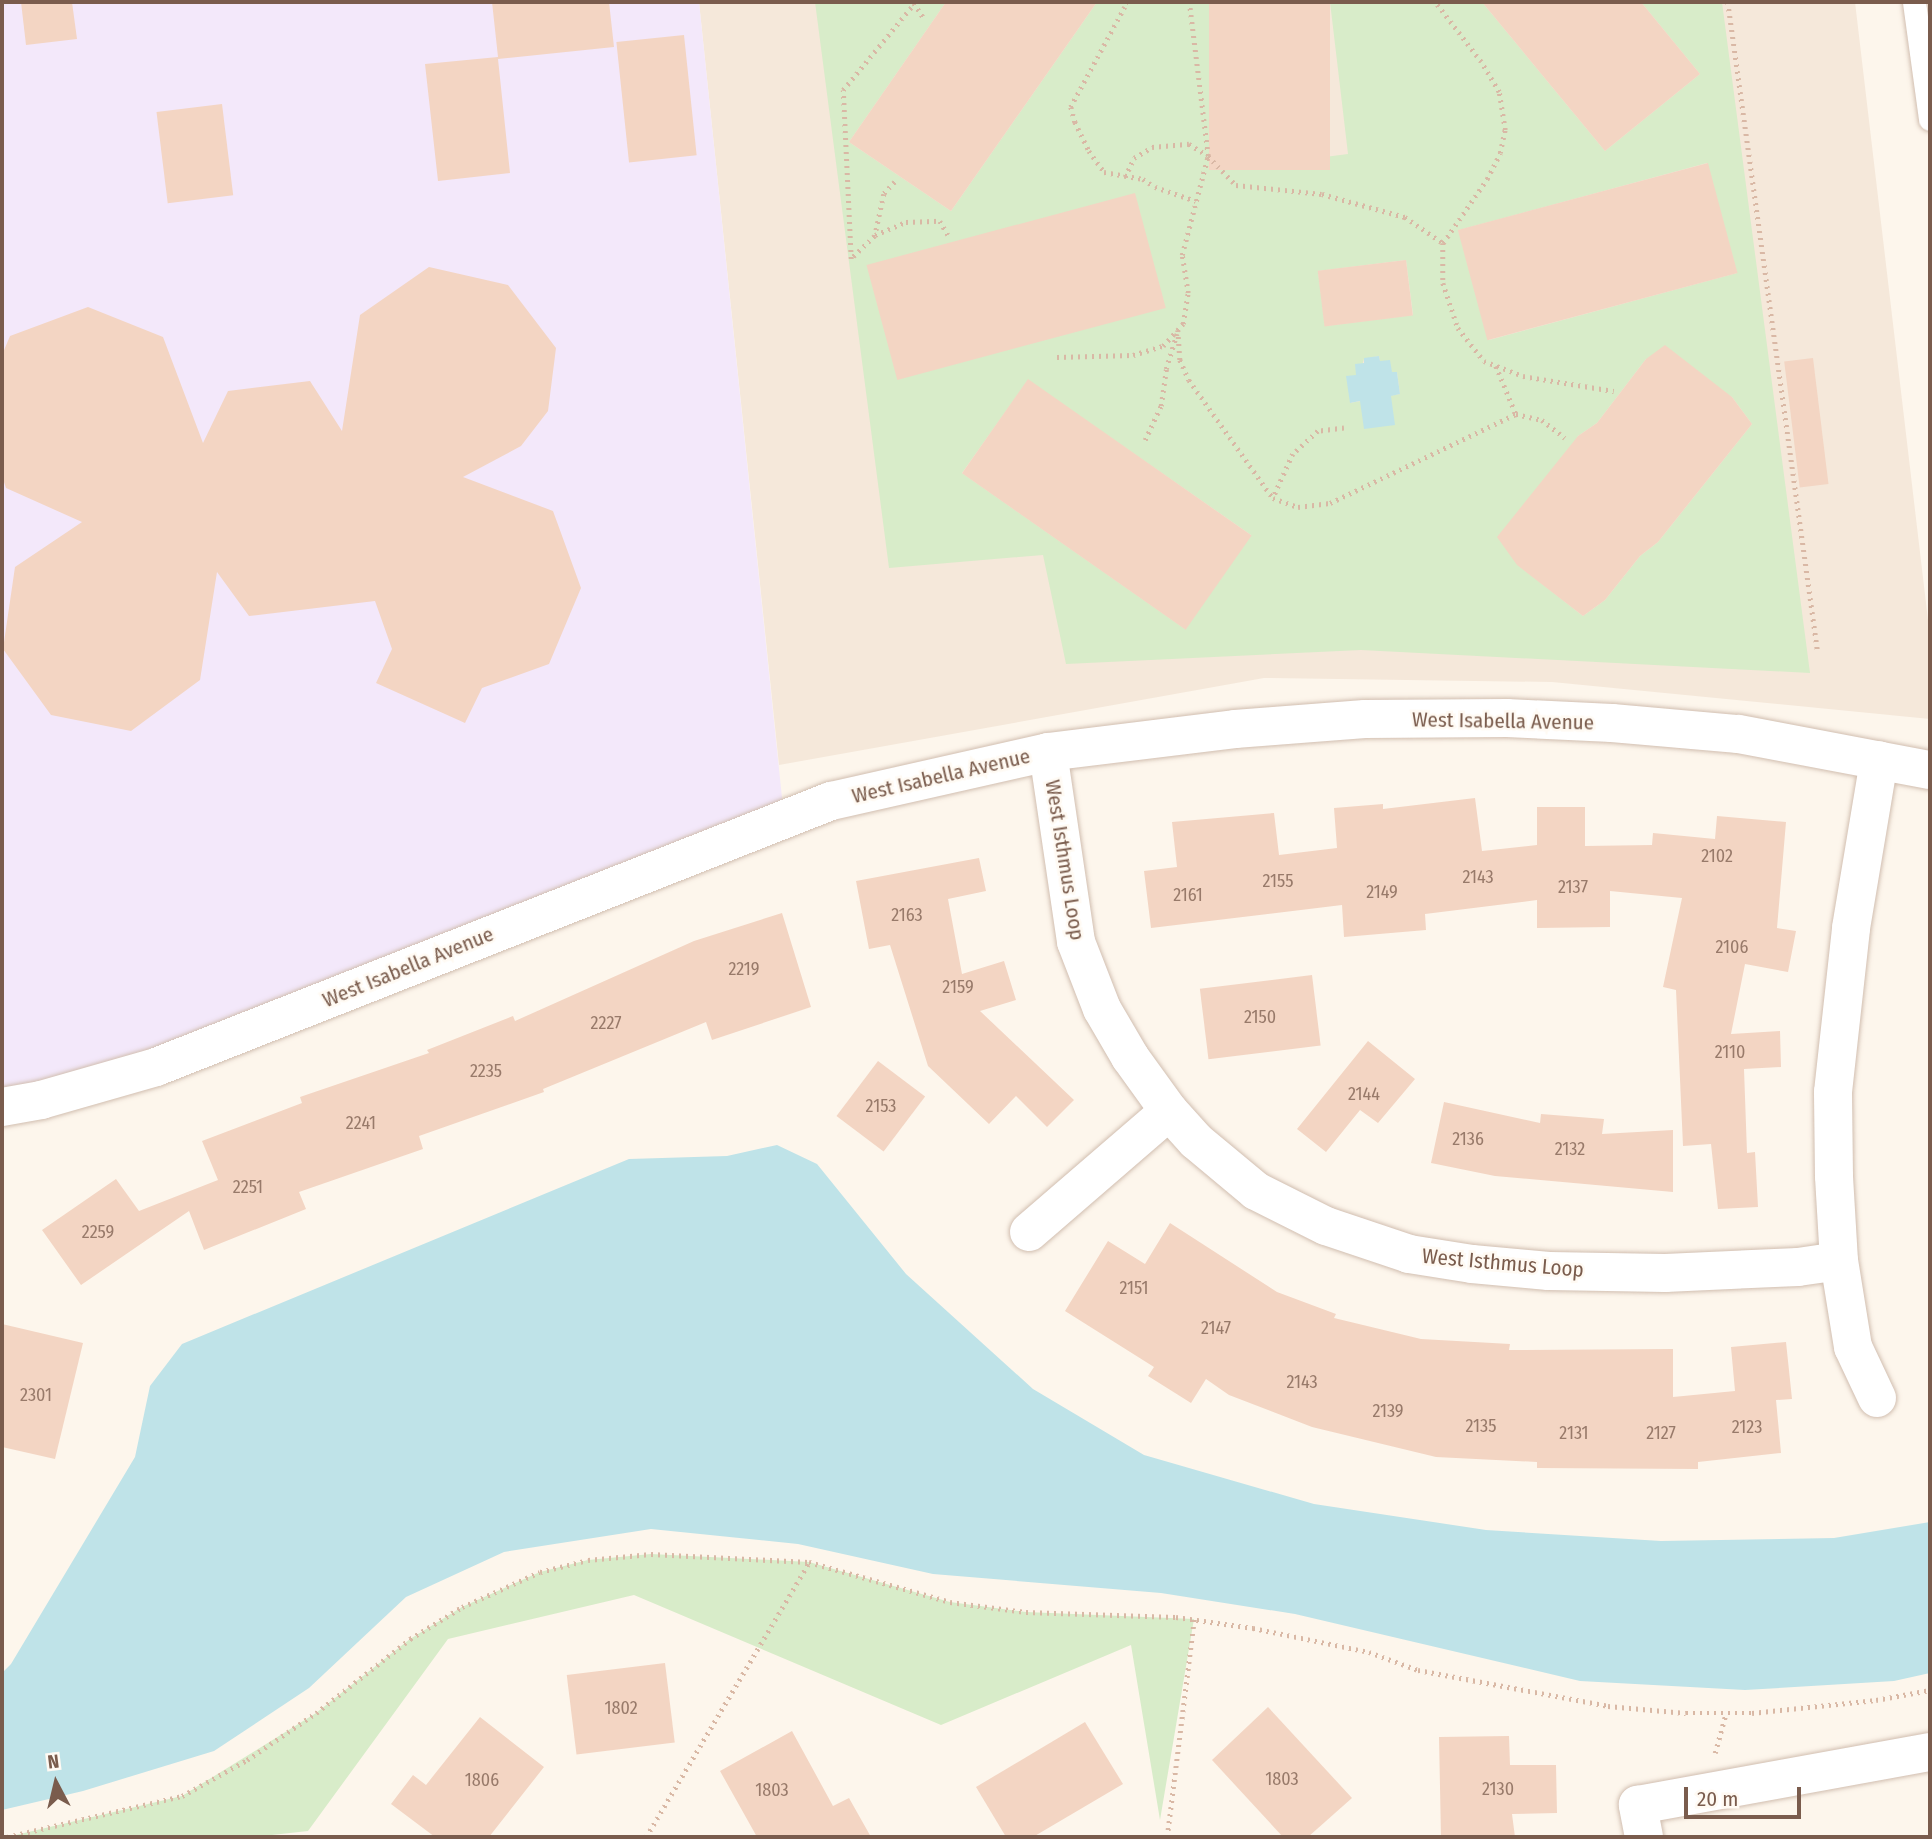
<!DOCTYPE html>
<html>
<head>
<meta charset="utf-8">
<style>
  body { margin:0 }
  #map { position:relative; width:1932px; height:1839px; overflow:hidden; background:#fdf6ec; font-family:"Fira Sans Condensed",sans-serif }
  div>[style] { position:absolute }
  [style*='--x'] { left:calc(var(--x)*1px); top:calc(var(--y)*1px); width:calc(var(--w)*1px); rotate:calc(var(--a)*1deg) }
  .residential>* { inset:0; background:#f5e8da }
  .education>* { inset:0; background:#f3e8fa }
  .green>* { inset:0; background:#d8ecc9 }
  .water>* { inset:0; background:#bfe3e8 }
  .building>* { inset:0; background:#f3d5c3; transform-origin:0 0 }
  .path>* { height:4.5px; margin-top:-2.25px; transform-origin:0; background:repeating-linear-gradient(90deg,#d9b8a5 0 2px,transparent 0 7px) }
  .roads { filter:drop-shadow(0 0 2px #d1beb0) drop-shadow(0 0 2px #d1beb0) }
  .lane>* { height:23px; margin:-11.5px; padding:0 11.5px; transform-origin:11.5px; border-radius:11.5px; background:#fff }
  .street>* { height:38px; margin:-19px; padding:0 19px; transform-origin:19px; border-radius:19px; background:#fff }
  span { translate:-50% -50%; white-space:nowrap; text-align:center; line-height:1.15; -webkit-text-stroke:5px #fffaf3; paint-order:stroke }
  .number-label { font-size:18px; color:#987a6a }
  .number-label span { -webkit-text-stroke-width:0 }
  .street-label { font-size:21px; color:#7a5c4d }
  .frame { position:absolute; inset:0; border:4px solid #7a5c4d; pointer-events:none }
  .north { position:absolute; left:21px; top:1748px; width:70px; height:70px; -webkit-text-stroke:5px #fffaf3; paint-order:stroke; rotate:353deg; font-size:19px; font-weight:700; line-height:28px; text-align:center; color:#7a5c4d }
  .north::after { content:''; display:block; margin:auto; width:24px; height:32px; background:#7a5c4d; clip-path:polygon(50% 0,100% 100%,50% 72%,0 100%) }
  .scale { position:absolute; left:1684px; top:1787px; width:117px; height:32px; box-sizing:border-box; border:4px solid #7a5c4d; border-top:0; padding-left:9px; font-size:21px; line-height:24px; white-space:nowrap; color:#7a5c4d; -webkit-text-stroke:5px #fffaf3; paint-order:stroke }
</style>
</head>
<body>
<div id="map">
  <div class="residential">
    <div style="clip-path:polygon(699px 2px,1855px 2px,1930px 637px,1930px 719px,1552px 682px,1264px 678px,779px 765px)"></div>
  </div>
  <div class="education">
    <div style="clip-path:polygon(2px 2px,699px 2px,784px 817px,2px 1107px)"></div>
  </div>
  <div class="green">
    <div style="clip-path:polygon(evenodd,815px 2px,946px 2px,849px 142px,951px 211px,1097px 2px,1209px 2px,1230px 169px,1348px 154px,1330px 2px,1482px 2px,1605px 151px,1700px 74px,1641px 2px,1722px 2px,1810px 673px,1361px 650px,1066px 664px,1043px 555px,889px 568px,815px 2px,1707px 163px,1737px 273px,1489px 340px,1459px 230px,1707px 163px,815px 2px,1406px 260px,1413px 315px,1325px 326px,1318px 271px,1406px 260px,815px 2px,1379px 356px,1380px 361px,1392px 372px,1397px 372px,1400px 394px,1350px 403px,1364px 359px,1379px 356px,815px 2px,1646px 359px,1732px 397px,1752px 424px,1658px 542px,1640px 556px,1605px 600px,1583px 616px,1518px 565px,1578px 436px,1597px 423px,1646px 359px,815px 2px,1028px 380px,1251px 535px,1185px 629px,962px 473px,1028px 380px)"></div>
    <div style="clip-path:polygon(651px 1554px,809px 1562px,950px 1602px,1026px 1612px,1194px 1619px,1160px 1820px,1131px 1645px,941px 1725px,634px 1595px,448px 1639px,308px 1831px,253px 1837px,7px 1837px,182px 1796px,316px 1713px,410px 1639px,462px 1607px,540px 1572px,588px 1560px)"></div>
  </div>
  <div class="water">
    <div style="clip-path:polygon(1379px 356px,1380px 361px,1390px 360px,1392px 372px,1397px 372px,1400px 394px,1391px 396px,1395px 425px,1364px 429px,1360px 401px,1350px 403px,1346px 376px,1356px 375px,1355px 364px,1364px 363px,1364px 358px)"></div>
    <div style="clip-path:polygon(777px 1145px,817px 1164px,906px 1274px,1033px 1389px,1144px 1455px,1314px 1504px,1486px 1530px,1661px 1541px,1834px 1538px,1930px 1522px,1930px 1673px,1894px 1681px,1745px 1690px,1580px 1681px,1295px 1614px,1161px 1593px,933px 1574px,798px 1544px,651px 1529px,504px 1552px,406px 1597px,309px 1688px,214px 1751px,83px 1791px,2px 1810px,2px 1673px,11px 1664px,135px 1457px,150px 1386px,182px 1344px,629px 1159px,727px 1156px)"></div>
  </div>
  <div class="building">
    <div style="clip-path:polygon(21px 2px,72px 2px,77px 39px,26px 45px)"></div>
    <div style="clip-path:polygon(492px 2px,609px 2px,614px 47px,498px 59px,510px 173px,438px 181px,425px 64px,498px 57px)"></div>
    <div style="clip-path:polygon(946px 2px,1097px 2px,951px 211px,849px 142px)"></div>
    <div style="left:1209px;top:2px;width:121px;height:168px"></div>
    <div style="clip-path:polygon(1482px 2px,1641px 2px,1700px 74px,1605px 151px)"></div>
    <div style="left:684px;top:35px;width:121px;height:68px;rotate:84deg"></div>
    <div style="left:222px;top:104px;width:92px;height:66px;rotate:83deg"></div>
    <div style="left:1708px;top:163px;width:114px;height:259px;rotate:75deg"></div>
    <div style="left:1135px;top:193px;width:119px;height:278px;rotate:75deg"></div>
    <div style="left:1406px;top:260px;width:56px;height:89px;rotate:83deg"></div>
    <div style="clip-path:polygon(429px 267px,508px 285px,556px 348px,548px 411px,521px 446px,463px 477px,553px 511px,581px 588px,549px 664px,482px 688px,465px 723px,376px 683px,392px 649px,375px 601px,249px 616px,217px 572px,200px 680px,131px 731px,51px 715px,3px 649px,15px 567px,82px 522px,6px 488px,2px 476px,2px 355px,10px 336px,88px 307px,163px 337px,203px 443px,228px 391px,310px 381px,342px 431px,360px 315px)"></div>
    <div style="clip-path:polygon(1665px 345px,1732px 397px,1752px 424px,1658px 542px,1640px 556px,1605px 600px,1583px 616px,1517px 565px,1497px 537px,1578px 436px,1597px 423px,1646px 359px)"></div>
    <div style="left:1813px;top:358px;width:127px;height:29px;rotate:83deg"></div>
    <div style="left:1028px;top:379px;width:273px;height:115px;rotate:35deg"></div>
    <div style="clip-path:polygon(1475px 798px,1482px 851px,1537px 845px,1537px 807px,1585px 807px,1585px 846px,1652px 845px,1653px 833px,1715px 839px,1717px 816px,1786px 822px,1777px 928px,1796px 931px,1788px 972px,1745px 964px,1731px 1034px,1780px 1031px,1781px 1067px,1744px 1069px,1747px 1153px,1755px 1152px,1758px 1207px,1718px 1209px,1711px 1144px,1683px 1146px,1676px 990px,1663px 987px,1682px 898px,1610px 891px,1610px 927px,1537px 928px,1537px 900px,1425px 914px,1426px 930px,1344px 937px,1342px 905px,1151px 928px,1144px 871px,1177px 867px,1172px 822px,1274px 813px,1279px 855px,1337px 848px,1334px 808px,1383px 804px,1383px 809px)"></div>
    <div style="clip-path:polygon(979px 858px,986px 891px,948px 899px,962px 974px,1004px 961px,1016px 1000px,980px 1011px,1074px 1100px,1047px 1127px,1016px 1096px,989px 1124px,928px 1066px,890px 945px,869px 949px,856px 881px)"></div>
    <div style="clip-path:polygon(782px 913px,811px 1007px,712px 1040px,706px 1022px,543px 1089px,544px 1092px,419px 1136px,423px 1149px,299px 1192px,306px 1209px,204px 1250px,189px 1211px,81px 1285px,42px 1230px,116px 1179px,139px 1211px,218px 1180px,202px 1141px,302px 1103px,300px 1097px,429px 1053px,427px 1050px,513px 1016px,515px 1021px,694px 941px)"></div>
    <div style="left:1312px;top:975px;width:71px;height:113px;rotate:83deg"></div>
    <div style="clip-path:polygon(1368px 1041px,1415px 1079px,1378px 1123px,1360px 1110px,1326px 1152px,1297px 1129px)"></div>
    <div style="left:878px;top:1061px;width:59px;height:69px;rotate:37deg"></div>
    <div style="clip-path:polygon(1444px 1102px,1540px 1123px,1541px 1114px,1604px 1119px,1602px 1134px,1673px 1130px,1673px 1192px,1495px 1176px,1431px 1163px)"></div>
    <div style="clip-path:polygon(1170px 1223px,1277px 1292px,1336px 1314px,1334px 1318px,1421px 1339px,1510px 1344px,1509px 1350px,1673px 1349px,1673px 1397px,1735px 1391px,1731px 1347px,1786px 1342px,1792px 1399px,1776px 1400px,1781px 1453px,1698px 1462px,1698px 1469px,1537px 1468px,1537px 1462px,1436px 1457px,1312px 1427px,1229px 1395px,1206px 1379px,1191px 1403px,1148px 1376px,1154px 1367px,1065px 1311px,1108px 1241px,1145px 1264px)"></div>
    <div style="clip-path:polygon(2px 1324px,83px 1343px,55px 1459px,2px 1447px)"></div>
    <div style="left:665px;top:1663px;width:80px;height:99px;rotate:83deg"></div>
    <div style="clip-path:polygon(1268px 1707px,1352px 1798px,1308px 1837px,1283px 1837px,1212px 1760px)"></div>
    <div style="clip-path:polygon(480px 1717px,544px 1767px,489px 1837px,435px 1837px,391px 1804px,413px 1775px,426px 1785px)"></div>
    <div style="clip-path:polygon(1085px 1722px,1123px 1784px,1033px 1837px,1006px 1837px,976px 1787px)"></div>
    <div style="clip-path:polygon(792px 1731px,833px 1806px,849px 1798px,871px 1837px,757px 1837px,720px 1771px)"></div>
    <div style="clip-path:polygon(1509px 1736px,1510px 1765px,1556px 1765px,1557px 1813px,1512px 1814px,1515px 1837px,1441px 1837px,1439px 1737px)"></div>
  </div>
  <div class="path">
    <div style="--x:1126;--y:2;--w:5;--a:101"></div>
    <div style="--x:1125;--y:7;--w:114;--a:118.4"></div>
    <div style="--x:1071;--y:107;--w:16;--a:75"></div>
    <div style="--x:1075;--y:122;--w:32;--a:64"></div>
    <div style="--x:1089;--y:151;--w:26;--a:54"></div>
    <div style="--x:1104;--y:172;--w:40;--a:10"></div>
    <div style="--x:1143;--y:179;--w:14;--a:34"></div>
    <div style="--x:1155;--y:187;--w:43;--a:18.9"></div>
    <div style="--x:1728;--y:2;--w:657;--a:82.13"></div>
    <div style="--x:914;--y:3;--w:17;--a:57"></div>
    <div style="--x:1125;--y:177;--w:21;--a:-65"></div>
    <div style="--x:1134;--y:158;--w:21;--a:-31"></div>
    <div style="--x:1152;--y:147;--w:37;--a:-5"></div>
    <div style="--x:1189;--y:144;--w:22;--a:32"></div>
    <div style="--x:1208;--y:156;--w:40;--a:46"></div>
    <div style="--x:1236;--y:185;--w:86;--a:6"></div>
    <div style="--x:1322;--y:194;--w:86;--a:15.5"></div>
    <div style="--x:1405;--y:217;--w:46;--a:34.4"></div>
    <div style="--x:1443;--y:243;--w:78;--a:-55.5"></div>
    <div style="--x:1487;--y:179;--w:29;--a:-63"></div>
    <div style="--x:1500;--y:153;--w:24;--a:-78"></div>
    <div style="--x:1505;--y:130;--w:38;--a:-99"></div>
    <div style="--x:1499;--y:92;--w:35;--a:-121"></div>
    <div style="--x:1481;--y:62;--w:76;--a:-127.5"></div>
    <div style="--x:895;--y:182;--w:16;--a:133"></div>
    <div style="--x:884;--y:194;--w:43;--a:102.1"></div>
    <div style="--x:875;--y:236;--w:33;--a:136"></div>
    <div style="--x:851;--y:259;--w:169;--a:-92.7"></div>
    <div style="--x:843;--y:90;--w:112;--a:-50.5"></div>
    <div style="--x:875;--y:235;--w:34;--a:-23"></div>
    <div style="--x:906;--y:222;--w:34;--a:-2"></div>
    <div style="--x:940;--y:221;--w:16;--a:60"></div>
    <div style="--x:1443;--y:243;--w:40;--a:90"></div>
    <div style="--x:1443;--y:283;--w:47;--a:71.6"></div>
    <div style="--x:1458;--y:328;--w:42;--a:51.8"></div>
    <div style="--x:1484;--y:361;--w:42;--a:21"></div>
    <div style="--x:1523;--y:376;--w:92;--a:9.4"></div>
    <div style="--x:1178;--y:330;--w:30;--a:86"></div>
    <div style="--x:1180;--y:360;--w:22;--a:66"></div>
    <div style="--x:1189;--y:380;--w:145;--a:54.6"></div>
    <div style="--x:1057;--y:357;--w:76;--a:-1.5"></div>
    <div style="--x:1133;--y:355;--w:31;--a:-17"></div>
    <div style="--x:1163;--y:346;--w:30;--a:-48"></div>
    <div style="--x:1183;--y:324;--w:31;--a:-81"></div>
    <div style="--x:1188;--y:293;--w:38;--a:-99"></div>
    <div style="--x:1182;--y:255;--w:102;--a:-75.3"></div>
    <div style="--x:1208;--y:156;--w:155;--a:-97"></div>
    <div style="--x:1496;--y:366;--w:52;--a:67.4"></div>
    <div style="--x:1516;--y:414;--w:27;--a:13"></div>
    <div style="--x:1542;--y:420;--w:29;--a:38"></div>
    <div style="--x:1344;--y:428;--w:26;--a:173"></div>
    <div style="--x:1318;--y:431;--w:34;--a:137"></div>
    <div style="--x:1293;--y:454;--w:48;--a:114.4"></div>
    <div style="--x:1273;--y:498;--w:27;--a:20"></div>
    <div style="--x:1298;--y:507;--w:32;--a:-7"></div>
    <div style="--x:1330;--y:503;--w:206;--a:-25.6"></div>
    <div style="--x:1145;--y:440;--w:38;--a:-65"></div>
    <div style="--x:1161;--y:406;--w:37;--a:-82"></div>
    <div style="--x:1166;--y:369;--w:37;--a:-73"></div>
    <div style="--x:1715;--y:1753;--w:41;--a:-74.6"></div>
    <div style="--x:7;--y:1837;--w:180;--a:-13.2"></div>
    <div style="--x:182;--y:1796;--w:74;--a:-29"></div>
    <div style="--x:247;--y:1760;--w:83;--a:-34.3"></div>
    <div style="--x:316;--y:1713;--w:120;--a:-38.2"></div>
    <div style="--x:410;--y:1639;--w:61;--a:-31.6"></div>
    <div style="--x:462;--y:1607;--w:85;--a:-24.2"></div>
    <div style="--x:540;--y:1572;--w:49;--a:-14"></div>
    <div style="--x:588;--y:1560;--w:63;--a:-5.4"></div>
    <div style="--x:651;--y:1554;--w:158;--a:2.9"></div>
    <div style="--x:809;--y:1562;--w:147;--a:15.8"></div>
    <div style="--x:950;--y:1602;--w:77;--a:7.5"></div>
    <div style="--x:1026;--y:1612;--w:150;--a:1.9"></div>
    <div style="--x:1176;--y:1617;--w:78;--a:8.1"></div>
    <div style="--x:1253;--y:1628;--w:118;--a:11.7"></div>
    <div style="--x:1369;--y:1652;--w:52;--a:20.2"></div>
    <div style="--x:1418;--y:1670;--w:193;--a:10.7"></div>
    <div style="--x:1608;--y:1706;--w:78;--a:5.1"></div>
    <div style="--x:1686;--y:1713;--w:66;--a:0"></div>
    <div style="--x:1752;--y:1713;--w:125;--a:-6"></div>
    <div style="--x:1876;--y:1700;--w:55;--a:-10.5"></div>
    <div style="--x:646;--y:1837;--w:320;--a:-59.3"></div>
    <div style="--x:1167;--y:1837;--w:220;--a:-82.9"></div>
  </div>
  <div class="roads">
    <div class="lane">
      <div style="--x:1914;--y:2;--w:118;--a:82.2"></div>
    </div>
    <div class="street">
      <div style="--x:1048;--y:752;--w:192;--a:81.6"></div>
      <div style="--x:1076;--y:942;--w:72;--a:68.8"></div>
      <div style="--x:1102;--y:1009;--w:56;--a:59.7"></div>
      <div style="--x:1130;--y:1057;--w:67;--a:54.2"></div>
      <div style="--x:1169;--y:1111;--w:40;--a:48"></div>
      <div style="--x:1196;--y:1141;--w:78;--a:39.8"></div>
      <div style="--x:1256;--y:1191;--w:78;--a:26.6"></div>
      <div style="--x:1326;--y:1226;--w:88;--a:18.6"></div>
      <div style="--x:1409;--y:1254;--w:64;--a:9"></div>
      <div style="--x:1472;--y:1264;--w:77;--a:5.2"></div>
      <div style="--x:1549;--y:1271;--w:116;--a:1"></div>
      <div style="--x:1665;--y:1273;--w:133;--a:-2.6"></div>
      <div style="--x:1798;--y:1267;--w:41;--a:-8.3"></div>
      <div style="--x:2;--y:1107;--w:40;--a:-10"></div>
      <div style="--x:41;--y:1100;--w:120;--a:-16"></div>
      <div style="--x:156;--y:1067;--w:726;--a:-21.51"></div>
      <div style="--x:831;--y:801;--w:222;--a:-12.7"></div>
      <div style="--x:1048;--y:752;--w:188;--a:-7"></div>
      <div style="--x:1235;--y:729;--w:130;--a:-4.4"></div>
      <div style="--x:1365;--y:719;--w:142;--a:-0.4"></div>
      <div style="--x:1507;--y:718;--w:105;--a:2.7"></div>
      <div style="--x:1612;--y:723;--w:127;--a:5"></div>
      <div style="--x:1739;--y:734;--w:194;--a:10.7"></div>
      <div style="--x:1029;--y:1232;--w:185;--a:-40.8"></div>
      <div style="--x:1877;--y:1398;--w:56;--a:-115.2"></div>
      <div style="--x:1853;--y:1347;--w:87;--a:-99.2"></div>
      <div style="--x:1839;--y:1261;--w:85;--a:-93.4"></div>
      <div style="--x:1834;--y:1176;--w:84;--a:-90.7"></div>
      <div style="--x:1833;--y:1092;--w:165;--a:-83.7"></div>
      <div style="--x:1851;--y:928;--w:170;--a:-80.5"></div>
      <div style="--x:1644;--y:1837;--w:33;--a:-101"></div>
      <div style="--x:1638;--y:1805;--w:297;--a:-10.3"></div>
    </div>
  </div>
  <div class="number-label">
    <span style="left:1717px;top:856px">2102</span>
    <span style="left:1478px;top:877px">2143</span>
    <span style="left:1278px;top:881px">2155</span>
    <span style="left:1573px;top:887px">2137</span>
    <span style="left:1382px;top:892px">2149</span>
    <span style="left:1188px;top:895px">2161</span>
    <span style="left:907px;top:915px">2163</span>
    <span style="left:1732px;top:947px">2106</span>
    <span style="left:744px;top:969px">2219</span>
    <span style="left:958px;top:987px">2159</span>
    <span style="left:1260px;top:1017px">2150</span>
    <span style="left:606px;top:1023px">2227</span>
    <span style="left:1730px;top:1052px">2110</span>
    <span style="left:486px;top:1071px">2235</span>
    <span style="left:1364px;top:1094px">2144</span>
    <span style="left:881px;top:1106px">2153</span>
    <span style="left:361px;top:1123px">2241</span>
    <span style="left:1468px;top:1139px">2136</span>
    <span style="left:1570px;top:1149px">2132</span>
    <span style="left:248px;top:1187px">2251</span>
    <span style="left:98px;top:1232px">2259</span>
    <span style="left:1134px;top:1288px">2151</span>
    <span style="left:1216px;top:1328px">2147</span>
    <span style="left:1302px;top:1382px">2143</span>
    <span style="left:36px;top:1395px">2301</span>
    <span style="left:1388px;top:1411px">2139</span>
    <span style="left:1481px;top:1426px">2135</span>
    <span style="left:1747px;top:1427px">2123</span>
    <span style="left:1574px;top:1433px">2131</span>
    <span style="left:1661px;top:1433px">2127</span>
    <span style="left:621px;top:1708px">1802</span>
    <span style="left:1282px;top:1779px">1803</span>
    <span style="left:482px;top:1780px">1806</span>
    <span style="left:1498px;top:1789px">2130</span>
    <span style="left:772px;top:1790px">1803</span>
  </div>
  <div class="street-label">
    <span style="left:1503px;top:721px;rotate:1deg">West Isabella Avenue</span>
    <span style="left:941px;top:776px;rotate:-13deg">West Isabella Avenue</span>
    <span style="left:1065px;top:860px;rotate:81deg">West Isthmus Loop</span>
    <span style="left:408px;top:967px;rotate:-22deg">West Isabella Avenue</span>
    <span style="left:1503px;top:1263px;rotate:5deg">West Isthmus Loop</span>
  </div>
  <div class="frame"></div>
  <div class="north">N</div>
  <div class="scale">20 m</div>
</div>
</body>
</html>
